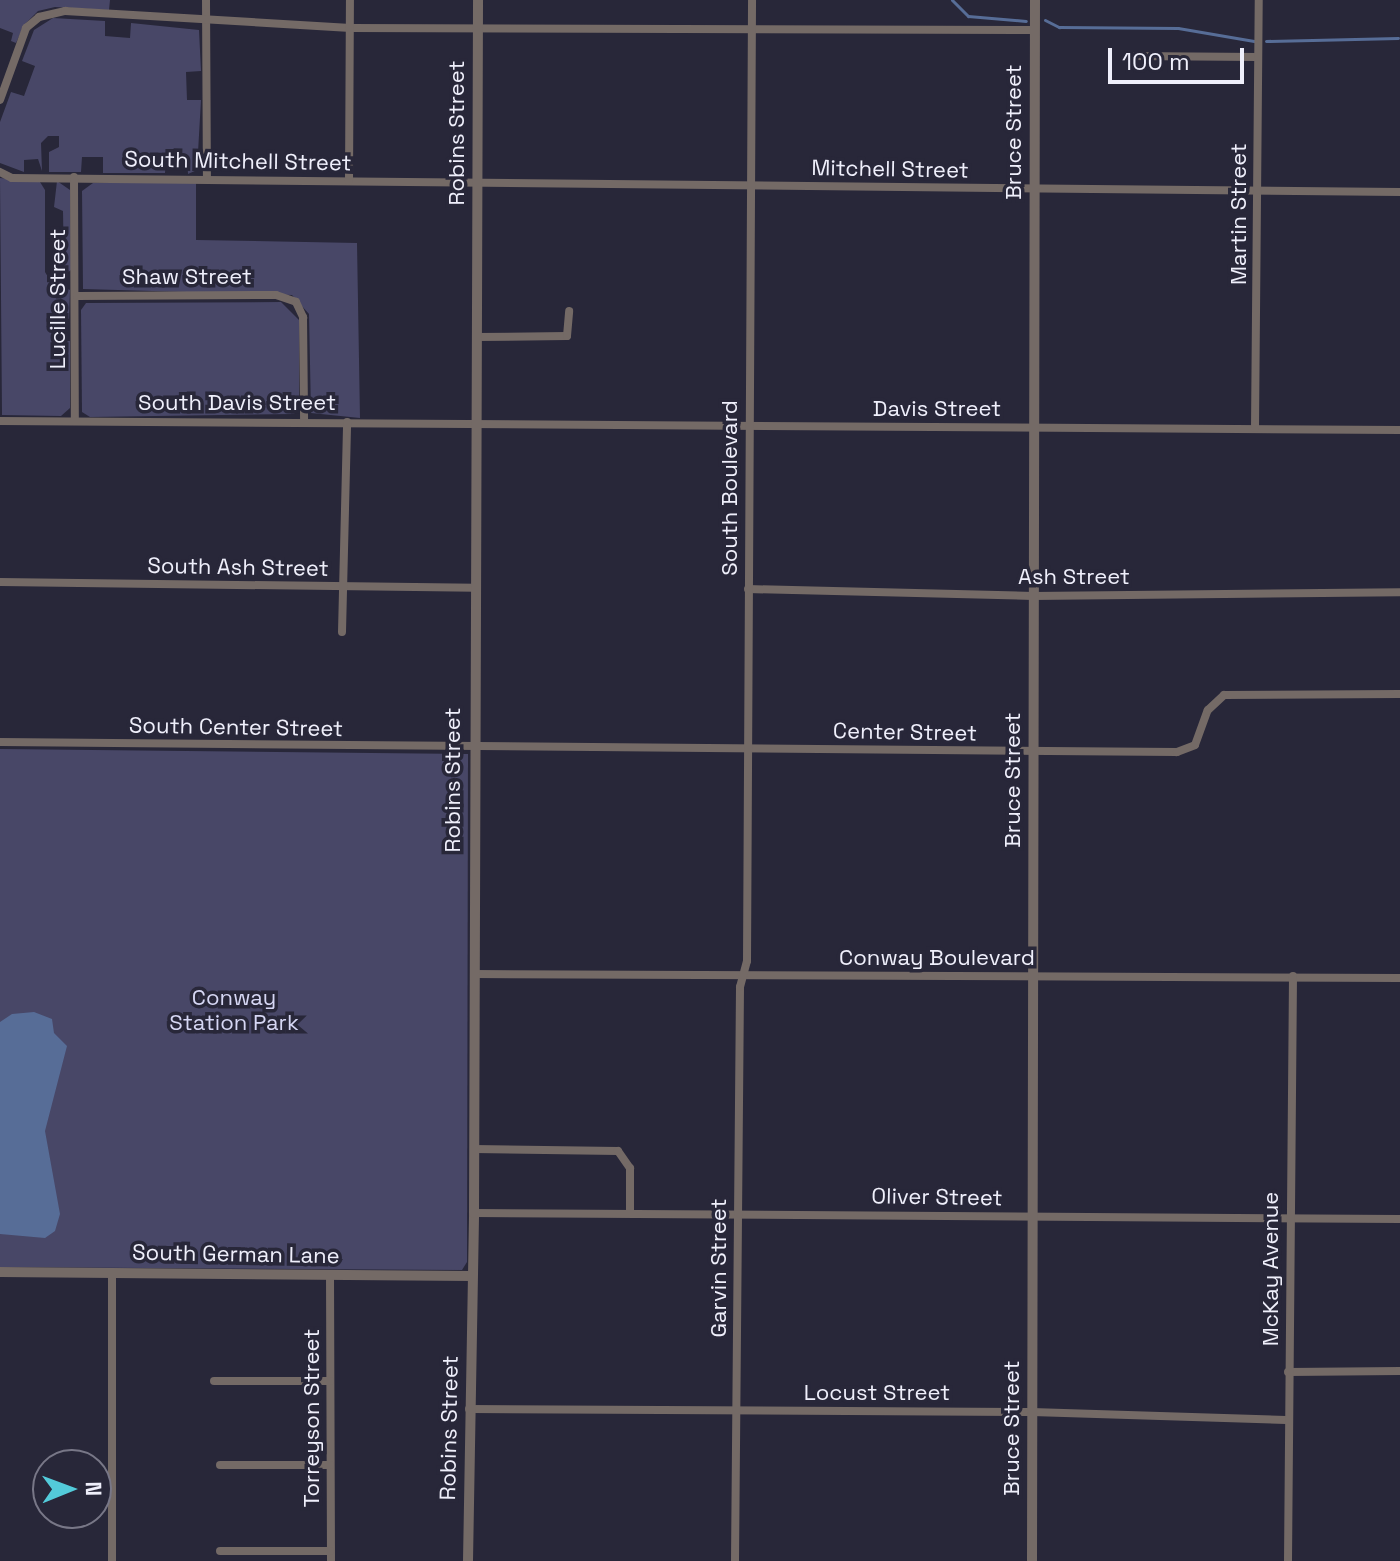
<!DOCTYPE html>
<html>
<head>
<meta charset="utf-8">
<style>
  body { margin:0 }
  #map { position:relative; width:1400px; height:1561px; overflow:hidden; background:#282739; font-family:"Space Grotesk",sans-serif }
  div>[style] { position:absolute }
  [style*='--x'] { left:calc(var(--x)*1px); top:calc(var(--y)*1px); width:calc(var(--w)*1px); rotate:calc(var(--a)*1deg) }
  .green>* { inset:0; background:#484767 }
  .water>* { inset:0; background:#576d97 }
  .stream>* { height:3px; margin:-1.5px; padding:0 1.5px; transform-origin:1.5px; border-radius:1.5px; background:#576d97 }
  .minor>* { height:8px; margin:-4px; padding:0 4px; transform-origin:4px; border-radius:4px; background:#746a66 }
  .tertiary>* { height:10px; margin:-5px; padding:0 5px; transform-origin:5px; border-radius:5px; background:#746a66 }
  span { translate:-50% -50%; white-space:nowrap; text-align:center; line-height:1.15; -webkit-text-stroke:7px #282739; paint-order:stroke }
  .street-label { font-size:22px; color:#efeffb }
  .park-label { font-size:22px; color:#d6d7f4 }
  .north { position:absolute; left:32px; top:1449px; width:80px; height:80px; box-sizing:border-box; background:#282739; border:2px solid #787787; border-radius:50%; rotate:89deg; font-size:22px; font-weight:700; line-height:32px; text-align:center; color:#efeffb }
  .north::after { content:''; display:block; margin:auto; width:28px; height:36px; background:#53cbda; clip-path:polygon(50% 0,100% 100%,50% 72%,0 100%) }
  .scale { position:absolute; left:1108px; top:48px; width:136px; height:36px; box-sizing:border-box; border:4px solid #efeffb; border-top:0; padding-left:10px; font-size:24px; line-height:28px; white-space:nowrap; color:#efeffb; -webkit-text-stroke:6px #282739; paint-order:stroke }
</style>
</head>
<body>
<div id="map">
  <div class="green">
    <div style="clip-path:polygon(0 0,110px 0,109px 10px,55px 7px,38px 11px,24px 25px,16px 43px,11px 41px,13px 33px,0 28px)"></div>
    <div style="clip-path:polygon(53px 18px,105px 21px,105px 36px,130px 38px,131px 23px,199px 30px,201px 71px,186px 72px,187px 100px,201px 100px,197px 170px,188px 174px,187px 157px,166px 158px,165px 173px,103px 173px,103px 157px,82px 157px,81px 172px,49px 172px,49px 152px,59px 147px,59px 136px,48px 136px,41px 143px,42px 171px,38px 159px,24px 160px,24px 172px,0 163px,0 122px,11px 92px,24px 96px,35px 66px,22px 61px,34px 30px)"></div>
    <div style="clip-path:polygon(0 178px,40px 182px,45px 190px,45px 272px,51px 282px,70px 290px,69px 319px,56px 320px,56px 341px,70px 341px,70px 408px,61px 416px,2px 415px)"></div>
    <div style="clip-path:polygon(57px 181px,70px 190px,71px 270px,64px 275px,63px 211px,54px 207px)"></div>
    <div style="clip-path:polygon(93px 183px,196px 183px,196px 240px,357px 243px,360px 418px,311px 413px,309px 314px,292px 295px,83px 289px,82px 191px)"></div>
    <div style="clip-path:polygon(281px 302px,299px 320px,299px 407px,294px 414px,90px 417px,82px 412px,81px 310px,86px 303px)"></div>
    <div style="clip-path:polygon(0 749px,468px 754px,467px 1262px,462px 1270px,0 1267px)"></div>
  </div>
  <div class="water">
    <div style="clip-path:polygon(34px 1012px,52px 1019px,54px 1033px,67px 1046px,45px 1131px,60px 1214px,55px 1231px,45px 1238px,0 1234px,0 1022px,12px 1014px)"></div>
  </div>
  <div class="stream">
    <div style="--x:952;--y:0;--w:23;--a:45"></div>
    <div style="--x:968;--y:16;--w:58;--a:4.9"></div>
    <div style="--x:1045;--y:20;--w:16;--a:27"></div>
    <div style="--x:1059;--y:27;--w:119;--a:0.5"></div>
    <div style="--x:1178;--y:28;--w:77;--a:9.7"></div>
    <div style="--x:1266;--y:41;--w:132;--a:-1.3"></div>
  </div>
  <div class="minor">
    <div style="--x:206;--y:0;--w:178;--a:89.7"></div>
    <div style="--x:1130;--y:56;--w:128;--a:0.4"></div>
    <div style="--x:0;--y:100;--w:77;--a:-70.1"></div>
    <div style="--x:26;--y:28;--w:17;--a:-40"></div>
    <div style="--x:39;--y:17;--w:27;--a:-13"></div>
    <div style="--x:65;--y:11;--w:286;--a:3.4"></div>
    <div style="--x:350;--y:28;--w:684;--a:0.17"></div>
    <div style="--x:0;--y:172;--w:13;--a:27"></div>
    <div style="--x:12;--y:178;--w:1388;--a:0.58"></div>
    <div style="--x:74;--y:177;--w:244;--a:89.8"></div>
    <div style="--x:349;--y:181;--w:181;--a:-89.7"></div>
    <div style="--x:77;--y:296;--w:199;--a:-0.3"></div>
    <div style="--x:276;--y:295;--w:21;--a:19"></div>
    <div style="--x:296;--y:302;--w:17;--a:65"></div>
    <div style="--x:303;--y:317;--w:103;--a:89.4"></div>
    <div style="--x:476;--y:337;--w:91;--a:-0.6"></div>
    <div style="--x:567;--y:336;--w:25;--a:-85"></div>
    <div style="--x:0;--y:421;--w:1400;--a:0.37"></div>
    <div style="--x:1255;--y:428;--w:428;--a:-89.5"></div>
    <div style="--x:0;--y:582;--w:475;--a:0.7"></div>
    <div style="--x:748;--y:589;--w:285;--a:1.4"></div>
    <div style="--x:1033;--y:596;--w:367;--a:-0.6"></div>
    <div style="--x:342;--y:632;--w:210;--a:-88.6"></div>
    <div style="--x:0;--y:742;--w:1177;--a:0.49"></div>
    <div style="--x:1177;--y:752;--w:19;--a:-21"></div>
    <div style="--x:1195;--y:745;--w:37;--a:-70"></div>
    <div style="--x:1208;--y:710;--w:22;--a:-43"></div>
    <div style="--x:1224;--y:695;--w:176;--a:-0.3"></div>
    <div style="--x:474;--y:974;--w:926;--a:0.25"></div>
    <div style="--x:474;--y:1149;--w:144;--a:0.8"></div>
    <div style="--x:618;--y:1151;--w:21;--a:55"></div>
    <div style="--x:630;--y:1168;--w:45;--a:90"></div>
    <div style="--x:474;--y:1213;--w:926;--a:0.37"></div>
    <div style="--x:112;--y:1272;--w:289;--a:90"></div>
    <div style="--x:330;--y:1275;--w:286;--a:89.8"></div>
    <div style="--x:1288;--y:1372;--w:112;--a:-0.5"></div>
    <div style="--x:214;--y:1381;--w:116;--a:0"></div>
    <div style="--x:469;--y:1409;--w:563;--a:0.31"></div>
    <div style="--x:1032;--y:1412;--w:254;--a:1.8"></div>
    <div style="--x:220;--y:1465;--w:110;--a:0"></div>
    <div style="--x:220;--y:1551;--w:110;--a:0"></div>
    <div style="--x:735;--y:1561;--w:574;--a:-89.5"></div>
    <div style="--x:740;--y:987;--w:27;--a:-75"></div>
    <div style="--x:747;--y:961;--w:961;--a:-89.7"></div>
    <div style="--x:1288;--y:1561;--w:585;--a:-89.51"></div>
  </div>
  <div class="tertiary">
    <div style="--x:0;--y:1272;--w:472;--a:0.5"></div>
    <div style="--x:468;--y:1561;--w:348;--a:-89"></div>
    <div style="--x:474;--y:1213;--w:1213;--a:-89.81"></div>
    <div style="--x:1032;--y:1561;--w:1561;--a:-89.89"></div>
  </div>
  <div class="street-label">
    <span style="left:1014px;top:132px;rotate:-90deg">Bruce Street</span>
    <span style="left:457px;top:133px;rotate:-90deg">Robins Street</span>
    <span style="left:238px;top:161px;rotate:1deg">South Mitchell Street</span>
    <span style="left:890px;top:169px;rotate:1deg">Mitchell Street</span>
    <span style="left:1239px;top:214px;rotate:-90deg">Martin Street</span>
    <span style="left:187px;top:277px">Shaw Street</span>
    <span style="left:58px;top:299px;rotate:-90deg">Lucille Street</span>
    <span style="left:237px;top:403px">South Davis Street</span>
    <span style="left:937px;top:409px">Davis Street</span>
    <span style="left:730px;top:488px;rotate:-90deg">South Boulevard</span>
    <span style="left:238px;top:567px;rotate:1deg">South Ash Street</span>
    <span style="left:1074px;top:577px">Ash Street</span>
    <span style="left:236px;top:727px;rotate:1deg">South Center Street</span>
    <span style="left:905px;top:732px;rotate:1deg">Center Street</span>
    <span style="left:453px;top:780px;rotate:-90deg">Robins Street</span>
    <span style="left:1013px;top:780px;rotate:-90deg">Bruce Street</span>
    <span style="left:937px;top:958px">Conway Boulevard</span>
    <span style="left:937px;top:1197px;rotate:1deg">Oliver Street</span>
    <span style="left:236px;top:1254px;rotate:1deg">South German Lane</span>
    <span style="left:719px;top:1268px;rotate:-90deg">Garvin Street</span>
    <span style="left:1271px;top:1269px;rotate:-90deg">McKay Avenue</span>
    <span style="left:877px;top:1393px">Locust Street</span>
    <span style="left:312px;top:1418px;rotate:-90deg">Torreyson Street</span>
    <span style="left:449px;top:1428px;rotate:-89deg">Robins Street</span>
    <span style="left:1012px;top:1428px;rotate:-90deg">Bruce Street</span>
  </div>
  <div class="park-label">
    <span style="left:234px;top:1010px">Conway<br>Station Park</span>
  </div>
  <div class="north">N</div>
  <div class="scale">100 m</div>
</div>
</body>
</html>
